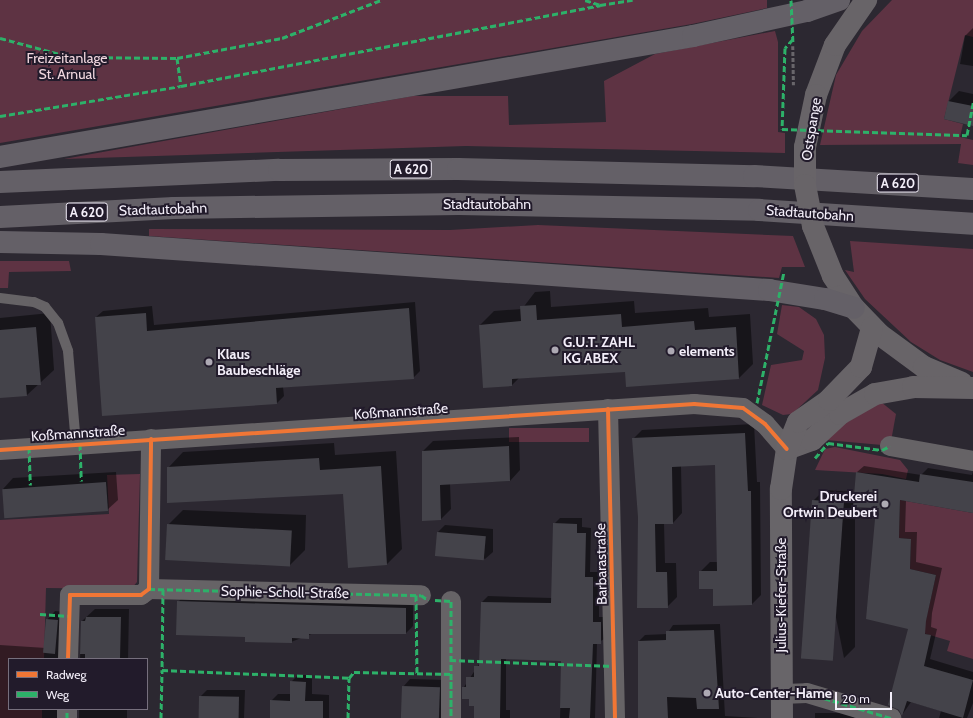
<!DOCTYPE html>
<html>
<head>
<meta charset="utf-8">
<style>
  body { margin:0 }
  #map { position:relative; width:973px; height:718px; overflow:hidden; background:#2c2831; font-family:Cabin,sans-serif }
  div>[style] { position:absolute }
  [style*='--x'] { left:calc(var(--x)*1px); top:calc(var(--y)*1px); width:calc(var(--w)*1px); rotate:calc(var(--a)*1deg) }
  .green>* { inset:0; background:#5e3343; transform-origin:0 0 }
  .shadow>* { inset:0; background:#0007; transform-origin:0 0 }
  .building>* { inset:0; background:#44434a; transform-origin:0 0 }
  .path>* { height:2.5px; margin-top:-1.25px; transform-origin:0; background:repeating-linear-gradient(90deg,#69666b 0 4px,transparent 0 6px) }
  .service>* { height:10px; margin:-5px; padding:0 5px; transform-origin:5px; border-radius:5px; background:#666366 }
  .minor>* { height:20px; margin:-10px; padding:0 10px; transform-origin:10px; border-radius:10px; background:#666366 }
  .secondary>* { height:22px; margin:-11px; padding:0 11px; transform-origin:11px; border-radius:11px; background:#686569 }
  .primary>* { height:22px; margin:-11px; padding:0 11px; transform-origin:11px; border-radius:11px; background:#686468 }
  .motorway>* { height:22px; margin:-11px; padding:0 11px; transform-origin:11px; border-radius:11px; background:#646067 }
  .primary-bridge>* { height:22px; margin:-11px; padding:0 11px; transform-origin:11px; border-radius:11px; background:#686468 }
  .quiet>* { height:3px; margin-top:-1.5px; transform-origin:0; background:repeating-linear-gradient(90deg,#2db169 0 6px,transparent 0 9px) }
  .cycleway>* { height:4px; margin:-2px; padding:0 2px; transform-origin:2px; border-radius:2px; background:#f07635 }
  .dots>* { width:11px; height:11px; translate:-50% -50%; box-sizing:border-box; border:2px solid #221b2b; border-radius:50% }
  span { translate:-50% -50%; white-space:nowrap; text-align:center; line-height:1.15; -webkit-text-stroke:4px #221b2b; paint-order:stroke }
  .shield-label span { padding:1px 3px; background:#221b2b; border:1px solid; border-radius:3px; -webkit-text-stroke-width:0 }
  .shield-label { font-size:13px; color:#f3eef9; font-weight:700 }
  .park-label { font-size:14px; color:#f0d6de }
  .street-label { font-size:14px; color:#f3eef9 }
  .poi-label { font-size:14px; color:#f3eef9; font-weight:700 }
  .left { translate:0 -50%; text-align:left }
  .right { translate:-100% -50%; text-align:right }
  .legend { position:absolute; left:8px; top:658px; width:140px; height:52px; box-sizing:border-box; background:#221b2b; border:1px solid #766f7d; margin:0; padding:5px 7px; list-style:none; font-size:12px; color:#f3eef9 }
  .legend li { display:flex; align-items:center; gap:8px; height:20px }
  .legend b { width:20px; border:1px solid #766f7d }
  .scale { position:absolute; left:835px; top:692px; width:57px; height:18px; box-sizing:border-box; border:2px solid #f3eef9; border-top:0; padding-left:5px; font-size:12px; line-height:14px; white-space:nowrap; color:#f3eef9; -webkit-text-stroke:3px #221b2b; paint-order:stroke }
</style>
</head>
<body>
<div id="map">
  <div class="green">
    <div style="clip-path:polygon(0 0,767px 0,767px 8px,692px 24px,0 143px)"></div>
    <div style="clip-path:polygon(892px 0,973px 0,973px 37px,965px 35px,944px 119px,963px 124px,960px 137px,973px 140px,973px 165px,958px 163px,961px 144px,820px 145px,836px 75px,862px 31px)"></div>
    <div style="clip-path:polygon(775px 31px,778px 42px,778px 132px,785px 133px,785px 153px,466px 146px,64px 159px,413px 96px,508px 96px,509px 125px,606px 122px,604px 81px,655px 54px)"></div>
    <div style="clip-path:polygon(538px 225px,793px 236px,805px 267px,782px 267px,779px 278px,149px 236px,149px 229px,450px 230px)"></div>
    <div style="clip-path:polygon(850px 241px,973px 249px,973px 372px,940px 360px,911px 342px,865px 299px,845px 270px,854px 272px)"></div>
    <div style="clip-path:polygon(0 261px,69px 261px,71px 271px,9px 272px,8px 288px,0 288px)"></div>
    <div style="clip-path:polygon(782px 305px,799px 307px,816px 319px,824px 335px,825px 358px,818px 390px,792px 414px,783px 415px,762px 405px,771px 365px,802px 360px,804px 351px,777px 334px)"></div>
    <div style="clip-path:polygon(881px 402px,896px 414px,891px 441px,882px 445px,826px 440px,837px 428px)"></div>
    <div style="left:589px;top:428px;width:14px;height:80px;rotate:90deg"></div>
    <div style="clip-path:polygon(835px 447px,900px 460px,908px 470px,906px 479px,882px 474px,815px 470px,825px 449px)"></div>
    <div style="clip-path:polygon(140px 474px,137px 582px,131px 589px,46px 588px,44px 659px,9px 659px,9px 709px,42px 709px,42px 718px,0 718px,0 520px,109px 514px,107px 475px)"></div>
    <div style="clip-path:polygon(900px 500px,973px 513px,973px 659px,947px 651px,950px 641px,923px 633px,936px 575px,910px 569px,911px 539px,899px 538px)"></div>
  </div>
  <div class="shadow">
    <div style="clip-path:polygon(973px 28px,973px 66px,960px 64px,965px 36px)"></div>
    <div style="clip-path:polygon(959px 91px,973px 94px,973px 125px,945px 118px,949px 101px)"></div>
    <div style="clip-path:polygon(550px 291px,551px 307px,634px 301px,635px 313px,708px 308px,709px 317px,750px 314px,753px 364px,739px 378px,626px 371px,519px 378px,512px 385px,480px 325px,494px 311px,522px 309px,535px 292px)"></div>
    <div style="clip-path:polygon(415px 302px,420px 371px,413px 378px,283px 387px,284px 396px,277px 403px,96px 317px,103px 311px,152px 306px,154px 325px)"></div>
    <div style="clip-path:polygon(50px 313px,54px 370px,27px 395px,0 397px,0 318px)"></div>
    <div style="clip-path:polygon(754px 424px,757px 482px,760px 482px,761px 595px,752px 604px,714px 588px,700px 572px,710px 562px,718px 562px,716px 464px,681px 466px,682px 513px,673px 523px,664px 523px,665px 563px,676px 563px,677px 597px,667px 607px,638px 607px,639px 517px,633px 439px,642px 430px)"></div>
    <div style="clip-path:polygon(519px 437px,520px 470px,510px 481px,450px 483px,451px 509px,441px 519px,423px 451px,433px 441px)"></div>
    <div style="clip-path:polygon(334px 443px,335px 455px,396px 451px,402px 549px,387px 564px,344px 493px,168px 468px,183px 452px)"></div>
    <div style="clip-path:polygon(864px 466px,921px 475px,928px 468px,972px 475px,973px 472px,973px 512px,906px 500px,905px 532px,917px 532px,916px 562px,942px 568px,932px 613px,931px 627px,937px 629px,930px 659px,973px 672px,973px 703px,967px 718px,939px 718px,941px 711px,911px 702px,902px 715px,900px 709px,909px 628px,877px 507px,855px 506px,855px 647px,844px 658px,813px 501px,824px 490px,855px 492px,857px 472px)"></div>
    <div style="clip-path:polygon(116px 472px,118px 500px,107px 510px,3px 489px,13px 478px)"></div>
    <div style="clip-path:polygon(183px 510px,306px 515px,305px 550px,290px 565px,168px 525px)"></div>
    <div style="clip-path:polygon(560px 518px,582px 518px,582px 527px,591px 528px,590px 572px,599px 572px,599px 617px,607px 617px,606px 638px,597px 643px,595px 718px,560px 718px,562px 660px,506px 659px,506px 710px,510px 710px,510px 718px,475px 718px,476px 705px,464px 687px,481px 661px,482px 602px,488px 596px,552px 598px,554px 524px)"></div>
    <div style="clip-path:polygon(445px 525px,493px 529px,493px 552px,485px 559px,438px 532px)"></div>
    <div style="clip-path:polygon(185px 595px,413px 601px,413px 626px,406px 633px,314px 633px,291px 642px,178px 602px)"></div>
    <div style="clip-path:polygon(95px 609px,129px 609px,128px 659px,80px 659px,82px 621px)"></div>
    <div style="clip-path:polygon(55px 611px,66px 612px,69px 659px,9px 659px,9px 709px,64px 709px,70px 718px,0 718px,0 645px,46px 648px,47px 620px)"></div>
    <div style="clip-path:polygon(720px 624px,725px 716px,758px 718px,639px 718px,639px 641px,645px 635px,667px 634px,673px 625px)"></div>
    <div style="clip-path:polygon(298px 675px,312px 675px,312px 694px,329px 695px,329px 718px,271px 718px,271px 701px,278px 694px,291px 694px,291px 682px)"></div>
    <div style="clip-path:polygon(410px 679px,446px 680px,445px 718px,402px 718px,403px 687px)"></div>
    <div style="clip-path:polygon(207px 690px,245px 690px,244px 718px,199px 718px,200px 697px)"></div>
    <div style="left:79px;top:709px;width:48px;height:9px"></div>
    <div style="left:815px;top:713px;width:39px;height:6px"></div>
  </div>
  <div class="building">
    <div style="clip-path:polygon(948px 101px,973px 106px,973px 126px,944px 119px)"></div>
    <div style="clip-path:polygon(536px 305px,537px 320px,621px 314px,622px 327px,694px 321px,695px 330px,736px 327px,739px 379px,626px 387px,625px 372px,512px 379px,512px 386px,483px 388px,479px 325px,521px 321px,520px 306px)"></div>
    <div style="clip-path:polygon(409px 308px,414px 379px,276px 388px,277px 404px,102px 416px,95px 317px,146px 313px,147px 331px)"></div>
    <div style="clip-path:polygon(36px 327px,41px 385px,26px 385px,27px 396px,0 398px,0 330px)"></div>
    <div style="clip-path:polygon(745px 433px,748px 491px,751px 491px,752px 605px,713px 606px,713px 589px,699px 589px,699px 571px,717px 571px,715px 465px,672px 467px,673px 524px,655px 524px,656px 572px,667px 572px,668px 608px,637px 608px,638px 517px,632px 438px)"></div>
    <div style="clip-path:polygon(509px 446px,510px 481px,440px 485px,441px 520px,422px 521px,422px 451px)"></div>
    <div style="clip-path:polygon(319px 458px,320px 470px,381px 466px,387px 565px,348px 568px,343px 494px,167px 503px,167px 467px)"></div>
    <div style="clip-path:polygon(856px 472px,919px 482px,920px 474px,973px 482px,973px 513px,900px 500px,899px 538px,911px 539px,910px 569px,936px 575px,926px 621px,925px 634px,931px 635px,924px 666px,973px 680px,963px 718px,907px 701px,902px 716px,899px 710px,888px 705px,908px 629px,866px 619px,876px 508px,853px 507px)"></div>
    <div style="left:106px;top:482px;width:29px;height:104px;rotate:86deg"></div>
    <div style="left:812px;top:500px;width:32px;height:159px;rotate:4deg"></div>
    <div style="clip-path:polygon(553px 523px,577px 524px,577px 533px,586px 533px,585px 577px,593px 577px,593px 622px,601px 622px,601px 644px,593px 644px,590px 718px,569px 718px,570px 708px,560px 708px,561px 661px,501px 659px,500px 718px,474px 718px,474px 706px,469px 706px,469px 699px,462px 699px,462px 687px,466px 687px,466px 677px,474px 677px,474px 666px,479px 666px,481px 602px,551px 603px)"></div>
    <div style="left:167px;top:524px;width:125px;height:36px;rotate:3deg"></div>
    <div style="left:437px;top:532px;width:49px;height:24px;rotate:5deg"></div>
    <div style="clip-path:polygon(177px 601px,406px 608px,406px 634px,309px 634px,309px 639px,292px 638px,292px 643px,245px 642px,245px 637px,176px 635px)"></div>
    <div style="clip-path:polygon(86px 617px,121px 617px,120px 659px,85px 659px,85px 654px,80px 654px,81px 621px,85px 621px)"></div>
    <div style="left:46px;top:619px;width:12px;height:34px;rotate:5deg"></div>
    <div style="clip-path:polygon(714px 630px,719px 709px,697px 709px,696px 698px,667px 697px,668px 718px,638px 718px,638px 641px,666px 640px,666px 631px)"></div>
    <div style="clip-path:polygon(290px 681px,306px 682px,305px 701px,323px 701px,323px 718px,270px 718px,270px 700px,290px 701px)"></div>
    <div style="left:402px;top:686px;width:38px;height:32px;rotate:2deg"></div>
    <div style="left:199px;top:696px;width:40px;height:22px;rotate:1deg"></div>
  </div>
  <div class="path">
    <div style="--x:793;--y:46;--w:39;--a:89"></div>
  </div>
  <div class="service">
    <div style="--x:0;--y:298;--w:34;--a:7"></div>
    <div style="--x:34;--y:302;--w:12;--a:24"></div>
    <div style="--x:45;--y:307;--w:21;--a:51"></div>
    <div style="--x:58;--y:323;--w:30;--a:70"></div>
    <div style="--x:68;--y:351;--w:93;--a:85.1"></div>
  </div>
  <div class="minor">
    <div style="--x:608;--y:409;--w:309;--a:88.7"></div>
    <div style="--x:890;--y:446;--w:84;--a:10.2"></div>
    <div style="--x:0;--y:450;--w:696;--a:-3.79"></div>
    <div style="--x:694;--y:404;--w:49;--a:4.7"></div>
    <div style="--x:743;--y:408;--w:27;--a:36"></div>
    <div style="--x:765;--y:424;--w:33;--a:49"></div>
    <div style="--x:149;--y:589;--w:272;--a:1.3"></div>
    <div style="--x:451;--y:601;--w:117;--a:90"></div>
    <div style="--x:68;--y:659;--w:64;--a:-88.2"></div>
    <div style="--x:70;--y:595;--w:71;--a:0"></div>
    <div style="--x:141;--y:595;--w:10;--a:-37"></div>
    <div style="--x:149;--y:589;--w:150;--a:-89.2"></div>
    <div style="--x:782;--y:694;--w:25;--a:-2"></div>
    <div style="--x:807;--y:693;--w:88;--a:16.6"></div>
    <div style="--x:67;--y:718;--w:9;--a:-90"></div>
  </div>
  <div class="secondary">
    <div style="--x:782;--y:718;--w:229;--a:-90.3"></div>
    <div style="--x:781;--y:489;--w:40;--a:-81.5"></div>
  </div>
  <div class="primary">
    <div style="--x:816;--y:95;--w:53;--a:-69.2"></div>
    <div style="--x:835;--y:45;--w:55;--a:-55.4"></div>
    <div style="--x:833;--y:276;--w:38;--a:57"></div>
    <div style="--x:854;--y:308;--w:36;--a:46"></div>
    <div style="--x:879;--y:334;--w:56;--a:36.3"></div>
    <div style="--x:924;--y:367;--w:41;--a:22.8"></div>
    <div style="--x:787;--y:449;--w:27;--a:-20"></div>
    <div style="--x:812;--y:440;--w:38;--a:-43"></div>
    <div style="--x:840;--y:414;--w:40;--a:-29.7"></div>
    <div style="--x:875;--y:394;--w:39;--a:-10"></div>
    <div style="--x:913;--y:387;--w:60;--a:1"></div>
    <div style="--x:787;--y:449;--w:29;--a:-68"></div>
    <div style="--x:798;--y:422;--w:38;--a:-35"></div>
    <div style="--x:829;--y:400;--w:46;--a:-45.9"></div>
    <div style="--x:861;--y:367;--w:41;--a:-74.2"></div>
  </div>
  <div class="motorway">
    <div style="--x:0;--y:157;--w:703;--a:-9.9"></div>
    <div style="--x:693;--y:36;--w:117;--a:-12.4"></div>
    <div style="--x:807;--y:11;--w:34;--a:-19"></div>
    <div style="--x:0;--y:182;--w:279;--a:-2.5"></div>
    <div style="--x:279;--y:170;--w:179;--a:-0.3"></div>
    <div style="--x:458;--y:169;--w:296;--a:1.4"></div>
    <div style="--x:754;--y:176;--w:219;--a:3.4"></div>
    <div style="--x:0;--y:217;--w:174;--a:-3"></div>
    <div style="--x:174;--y:208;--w:285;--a:-0.8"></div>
    <div style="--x:459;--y:204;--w:300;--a:1.1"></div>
    <div style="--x:759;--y:210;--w:214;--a:3.7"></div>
    <div style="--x:0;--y:242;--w:101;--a:1.1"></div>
    <div style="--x:101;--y:244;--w:670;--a:3.94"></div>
    <div style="--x:769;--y:290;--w:57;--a:9.1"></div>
    <div style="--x:825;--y:299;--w:30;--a:17"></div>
  </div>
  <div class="primary-bridge">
    <div style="--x:816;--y:95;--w:53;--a:101.9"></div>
    <div style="--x:805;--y:147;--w:38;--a:90"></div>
    <div style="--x:805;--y:185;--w:42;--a:79"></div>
    <div style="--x:813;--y:226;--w:54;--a:68.2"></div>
  </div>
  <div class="quiet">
    <div style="--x:585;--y:0;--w:16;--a:18"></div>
    <div style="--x:600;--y:5;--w:33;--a:-9"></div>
    <div style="--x:791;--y:0;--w:44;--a:87.4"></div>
    <div style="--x:0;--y:38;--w:73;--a:15"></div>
    <div style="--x:71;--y:57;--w:106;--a:0.5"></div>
    <div style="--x:177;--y:58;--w:107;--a:-10.8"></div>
    <div style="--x:282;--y:38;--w:106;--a:-21"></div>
    <div style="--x:793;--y:39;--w:12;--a:132"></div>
    <div style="--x:785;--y:48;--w:81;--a:92.1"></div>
    <div style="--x:782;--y:129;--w:185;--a:1.9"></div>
    <div style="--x:967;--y:135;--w:33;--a:-79"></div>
    <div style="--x:177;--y:58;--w:28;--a:82"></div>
    <div style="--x:0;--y:116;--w:183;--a:-9.4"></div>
    <div style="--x:181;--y:86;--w:427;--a:-10.9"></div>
    <div style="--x:757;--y:403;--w:134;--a:-78.4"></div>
    <div style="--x:80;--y:444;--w:37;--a:88"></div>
    <div style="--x:29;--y:447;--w:38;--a:88"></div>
    <div style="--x:815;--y:458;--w:20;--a:-49"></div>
    <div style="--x:828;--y:443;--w:54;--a:7.4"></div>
    <div style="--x:882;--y:450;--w:9;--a:-27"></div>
    <div style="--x:149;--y:589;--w:272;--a:1.3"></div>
    <div style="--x:421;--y:595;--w:9;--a:36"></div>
    <div style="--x:163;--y:589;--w:81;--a:90.7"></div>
    <div style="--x:162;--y:670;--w:187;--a:2.4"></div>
    <div style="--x:349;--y:678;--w:8;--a:-50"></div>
    <div style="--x:354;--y:672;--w:99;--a:1.2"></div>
    <div style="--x:416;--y:595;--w:79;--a:89.3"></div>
    <div style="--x:435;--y:600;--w:16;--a:4"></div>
    <div style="--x:451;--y:601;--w:117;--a:90"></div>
    <div style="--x:40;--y:614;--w:29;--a:4"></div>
    <div style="--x:450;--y:660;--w:164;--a:2.1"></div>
    <div style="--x:782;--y:694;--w:25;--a:-2"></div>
    <div style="--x:807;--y:693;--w:88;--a:16.6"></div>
    <div style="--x:67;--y:718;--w:9;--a:-90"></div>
    <div style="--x:161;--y:718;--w:48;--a:-88.8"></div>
    <div style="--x:348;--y:718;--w:40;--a:-88.6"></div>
  </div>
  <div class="cycleway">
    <div style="--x:608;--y:409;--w:309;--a:88.7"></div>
    <div style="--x:0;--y:450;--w:696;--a:-3.79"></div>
    <div style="--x:694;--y:404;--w:49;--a:4.7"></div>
    <div style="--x:743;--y:408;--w:27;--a:36"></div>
    <div style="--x:765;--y:424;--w:33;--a:49"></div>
    <div style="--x:68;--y:659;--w:64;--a:-88.2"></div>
    <div style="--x:70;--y:595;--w:71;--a:0"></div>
    <div style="--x:141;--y:595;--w:10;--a:-37"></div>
    <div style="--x:149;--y:589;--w:150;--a:-89.2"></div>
  </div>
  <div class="dots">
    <div style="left:555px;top:350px;background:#ada9b3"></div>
    <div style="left:671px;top:351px;background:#ada9b3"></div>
    <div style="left:209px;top:362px;background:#ada9b3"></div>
    <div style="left:885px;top:504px;background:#ada9b3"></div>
    <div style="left:707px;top:693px;background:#ada9b3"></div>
  </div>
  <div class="shield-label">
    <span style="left:411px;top:169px">A 620</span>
    <span style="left:898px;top:183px">A 620</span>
    <span style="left:87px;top:212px">A 620</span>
  </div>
  <div class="park-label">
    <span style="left:67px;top:66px">Freizeitanlage<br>St. Arnual</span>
  </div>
  <div class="street-label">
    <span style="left:811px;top:129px;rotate:-81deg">Ostspange</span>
    <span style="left:487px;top:204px">Stadtautobahn</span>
    <span style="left:163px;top:209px;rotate:-2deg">Stadtautobahn</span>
    <span style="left:810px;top:213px;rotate:4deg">Stadtautobahn</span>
    <span style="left:401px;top:411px;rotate:-4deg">Koßmannstraße</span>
    <span style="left:78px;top:433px;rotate:-4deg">Koßmannstraße</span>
    <span style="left:601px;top:564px;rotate:-91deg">Barbarastraße</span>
    <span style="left:285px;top:592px;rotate:1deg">Sophie-Scholl-Straße</span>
    <span style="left:781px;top:595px;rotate:-90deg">Julius-Kiefer-Straße</span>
  </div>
  <div class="poi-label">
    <span class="left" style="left:563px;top:350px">G.U.T. ZAHL<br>KG ABEX</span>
    <span class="left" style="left:679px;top:351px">elements</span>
    <span class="left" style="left:217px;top:362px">Klaus<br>Baubeschläge</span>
    <span class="right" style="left:877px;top:504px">Druckerei<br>Ortwin Deubert</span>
    <span class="left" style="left:715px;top:693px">Auto-Center-Hame</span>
  </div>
  <ul class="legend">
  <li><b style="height:5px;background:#f07635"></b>Radweg</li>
  <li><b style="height:5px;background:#2db169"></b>Weg</li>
  </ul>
  <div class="scale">20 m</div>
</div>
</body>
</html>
